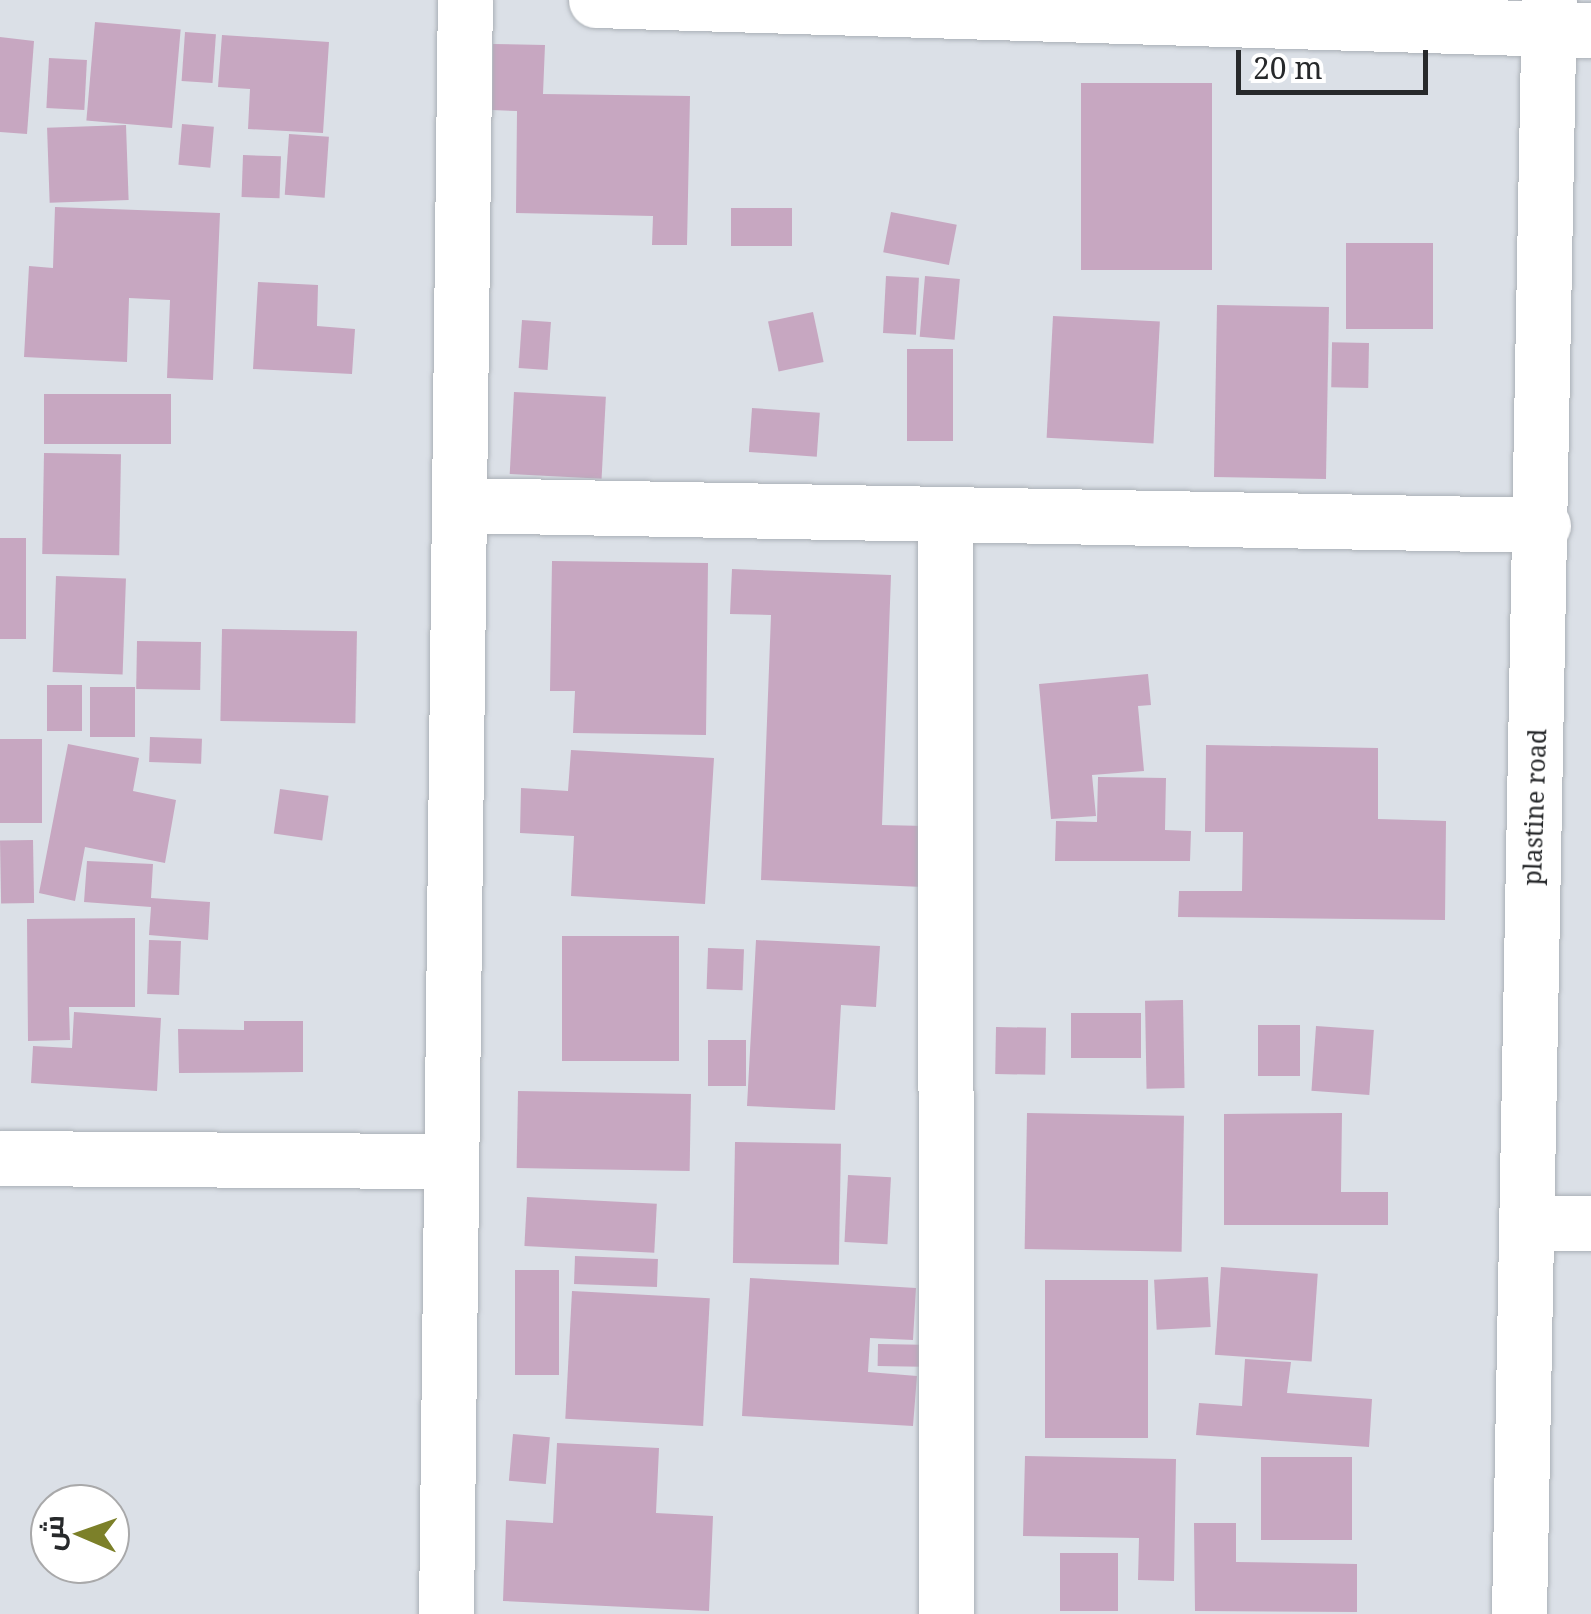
<!DOCTYPE html>
<html>
<head>
<meta charset="utf-8">
<style>
  body { margin:0 }
  #map { position:relative; width:1591px; height:1614px; overflow:hidden; background:#dbe0e7; font-family:"Noto Serif",Cairo,serif }
  div>[style] { position:absolute }
  [style*='--x'] { left:calc(var(--x)*1px); top:calc(var(--y)*1px); width:calc(var(--w)*1px); rotate:calc(var(--a)*1deg) }
  .building>* { inset:0; background:#c7a7c1; transform-origin:0 0 }
  .roads { filter:drop-shadow(0 0 2px #abb0b6) drop-shadow(0 0 2px #abb0b6) }
  .minor>* { height:55px; margin:-27.5px; padding:0 27.5px; transform-origin:27.5px; border-radius:27.5px; background:#fff }
  .tertiary>* { height:55px; margin:-27.5px; padding:0 27.5px; transform-origin:27.5px; border-radius:27.5px; background:#fff }
  span { translate:-50% -50%; white-space:nowrap; text-align:center; line-height:1.15; -webkit-text-stroke:8px #fff; paint-order:stroke }
  .street-label { font-size:25px; color:#27292b }
  .north { position:absolute; left:30px; top:1484px; width:100px; height:100px; box-sizing:border-box; background:#fff; border:2px solid #a9a9aa; border-radius:50%; rotate:272deg; font-size:28px; font-weight:700; line-height:40px; text-align:center; color:#27292b }
  .north::after { content:''; display:block; margin:auto; width:35px; height:45px; background:#7c8029; clip-path:polygon(50% 0,100% 100%,50% 72%,0 100%) }
  .scale { position:absolute; left:1236px; top:50px; width:192px; height:45px; box-sizing:border-box; border:5px solid #27292b; border-top:0; padding-left:12px; font-size:30px; line-height:35px; white-space:nowrap; color:#27292b; -webkit-text-stroke:8px #fff; paint-order:stroke }
</style>
</head>
<body>
<div id="map">
  <div class="building">
    <div style="left:95px;top:22px;width:86px;height:99px;rotate:5deg"></div>
    <div style="left:185px;top:32px;width:31px;height:49px;rotate:4deg"></div>
    <div style="clip-path:polygon(222px 35px,329px 42px,323px 133px,248px 129px,250px 89px,218px 87px)"></div>
    <div style="clip-path:polygon(0 37px,34px 41px,27px 134px,0 132px)"></div>
    <div style="clip-path:polygon(493px 44px,545px 45px,543px 94px,690px 96px,687px 245px,652px 245px,653px 216px,516px 213px,517px 111px,492px 110px)"></div>
    <div style="left:49px;top:58px;width:38px;height:50px;rotate:3deg"></div>
    <div style="left:1081px;top:83px;width:131px;height:187px"></div>
    <div style="left:182px;top:124px;width:32px;height:41px;rotate:5deg"></div>
    <div style="left:126px;top:125px;width:75px;height:79px;rotate:88deg"></div>
    <div style="left:289px;top:134px;width:40px;height:61px;rotate:4deg"></div>
    <div style="left:243px;top:155px;width:38px;height:42px;rotate:2deg"></div>
    <div style="clip-path:polygon(55px 207px,220px 213px,213px 380px,167px 378px,170px 300px,129px 298px,127px 362px,24px 357px,29px 266px,53px 268px)"></div>
    <div style="left:731px;top:208px;width:61px;height:38px"></div>
    <div style="left:891px;top:212px;width:67px;height:41px;rotate:11deg"></div>
    <div style="left:1346px;top:243px;width:87px;height:86px"></div>
    <div style="left:886px;top:276px;width:33px;height:57px;rotate:3deg"></div>
    <div style="left:925px;top:276px;width:35px;height:61px;rotate:5deg"></div>
    <div style="clip-path:polygon(258px 282px,318px 285px,317px 326px,355px 329px,352px 374px,253px 369px)"></div>
    <div style="left:1217px;top:305px;width:112px;height:172px;rotate:1deg"></div>
    <div style="left:813px;top:312px;width:51px;height:46px;rotate:78deg"></div>
    <div style="left:1053px;top:316px;width:107px;height:122px;rotate:3deg"></div>
    <div style="left:522px;top:320px;width:29px;height:48px;rotate:4deg"></div>
    <div style="left:1369px;top:343px;width:45px;height:37px;rotate:91deg"></div>
    <div style="left:907px;top:349px;width:46px;height:92px"></div>
    <div style="left:514px;top:392px;width:92px;height:82px;rotate:3deg"></div>
    <div style="left:44px;top:394px;width:127px;height:50px"></div>
    <div style="left:752px;top:408px;width:68px;height:44px;rotate:4deg"></div>
    <div style="left:44px;top:453px;width:77px;height:101px;rotate:1deg"></div>
    <div style="left:0;top:538px;width:26px;height:101px"></div>
    <div style="clip-path:polygon(552px 561px,708px 563px,706px 735px,573px 733px,575px 691px,550px 691px)"></div>
    <div style="clip-path:polygon(732px 569px,891px 575px,882px 825px,925px 826px,923px 887px,761px 880px,771px 615px,730px 614px)"></div>
    <div style="left:56px;top:576px;width:70px;height:96px;rotate:2deg"></div>
    <div style="left:222px;top:629px;width:135px;height:92px;rotate:1deg"></div>
    <div style="left:137px;top:641px;width:64px;height:48px;rotate:1deg"></div>
    <div style="clip-path:polygon(1148px 674px,1151px 705px,1138px 706px,1144px 771px,1092px 775px,1096px 816px,1051px 819px,1039px 684px)"></div>
    <div style="left:47px;top:685px;width:35px;height:46px"></div>
    <div style="left:90px;top:687px;width:45px;height:50px"></div>
    <div style="left:150px;top:737px;width:52px;height:25px;rotate:2deg"></div>
    <div style="left:42px;top:739px;width:84px;height:42px;rotate:90deg"></div>
    <div style="clip-path:polygon(68px 744px,139px 758px,133px 791px,176px 800px,165px 863px,85px 847px,75px 901px,39px 893px)"></div>
    <div style="clip-path:polygon(1206px 745px,1378px 748px,1378px 819px,1446px 821px,1445px 920px,1178px 917px,1179px 891px,1242px 891px,1243px 832px,1205px 832px)"></div>
    <div style="clip-path:polygon(571px 750px,714px 758px,705px 904px,571px 896px,574px 836px,520px 833px,521px 788px,568px 791px)"></div>
    <div style="clip-path:polygon(1098px 777px,1166px 778px,1165px 830px,1191px 831px,1190px 861px,1055px 861px,1056px 821px,1097px 822px)"></div>
    <div style="left:280px;top:789px;width:49px;height:45px;rotate:8deg"></div>
    <div style="left:33px;top:840px;width:63px;height:33px;rotate:89deg"></div>
    <div style="clip-path:polygon(87px 861px,153px 864px,151px 898px,210px 902px,208px 940px,149px 935px,151px 907px,84px 902px)"></div>
    <div style="clip-path:polygon(135px 918px,135px 1007px,69px 1007px,70px 1040px,28px 1041px,27px 919px)"></div>
    <div style="left:562px;top:936px;width:117px;height:125px"></div>
    <div style="left:149px;top:940px;width:32px;height:54px;rotate:2deg"></div>
    <div style="clip-path:polygon(756px 940px,880px 946px,876px 1007px,841px 1005px,835px 1110px,747px 1106px)"></div>
    <div style="left:708px;top:948px;width:36px;height:41px;rotate:2deg"></div>
    <div style="left:1183px;top:1000px;width:88px;height:38px;rotate:89deg"></div>
    <div style="clip-path:polygon(74px 1012px,161px 1018px,157px 1091px,31px 1083px,33px 1046px,72px 1048px)"></div>
    <div style="left:1141px;top:1013px;width:45px;height:70px;rotate:90deg"></div>
    <div style="clip-path:polygon(244px 1021px,303px 1021px,303px 1072px,179px 1073px,178px 1029px,244px 1030px)"></div>
    <div style="left:1258px;top:1025px;width:42px;height:51px"></div>
    <div style="left:1316px;top:1026px;width:58px;height:65px;rotate:4deg"></div>
    <div style="left:996px;top:1027px;width:50px;height:47px;rotate:1deg"></div>
    <div style="left:708px;top:1040px;width:38px;height:46px"></div>
    <div style="left:518px;top:1091px;width:173px;height:77px;rotate:1deg"></div>
    <div style="left:1027px;top:1113px;width:157px;height:136px;rotate:1deg"></div>
    <div style="clip-path:polygon(1342px 1113px,1341px 1192px,1388px 1192px,1388px 1225px,1224px 1225px,1224px 1114px)"></div>
    <div style="left:735px;top:1142px;width:106px;height:121px;rotate:1deg"></div>
    <div style="left:848px;top:1175px;width:43px;height:67px;rotate:3deg"></div>
    <div style="left:527px;top:1197px;width:130px;height:49px;rotate:3deg"></div>
    <div style="left:575px;top:1256px;width:83px;height:28px;rotate:2deg"></div>
    <div style="left:1221px;top:1267px;width:97px;height:88px;rotate:4deg"></div>
    <div style="left:515px;top:1270px;width:44px;height:105px"></div>
    <div style="left:1208px;top:1277px;width:50px;height:54px;rotate:87deg"></div>
    <div style="clip-path:polygon(750px 1278px,916px 1288px,913px 1340px,870px 1338px,868px 1372px,917px 1376px,913px 1426px,742px 1416px)"></div>
    <div style="left:1148px;top:1280px;width:158px;height:103px;rotate:90deg"></div>
    <div style="left:572px;top:1291px;width:138px;height:128px;rotate:3deg"></div>
    <div style="left:878px;top:1344px;width:43px;height:22px;rotate:1deg"></div>
    <div style="clip-path:polygon(1245px 1359px,1291px 1362px,1287px 1393px,1372px 1399px,1369px 1447px,1196px 1435px,1199px 1403px,1242px 1406px)"></div>
    <div style="left:513px;top:1434px;width:37px;height:47px;rotate:5deg"></div>
    <div style="clip-path:polygon(557px 1443px,659px 1448px,656px 1513px,713px 1516px,709px 1611px,503px 1601px,506px 1520px,553px 1523px)"></div>
    <div style="clip-path:polygon(1025px 1456px,1176px 1459px,1174px 1581px,1138px 1580px,1139px 1538px,1023px 1536px)"></div>
    <div style="left:1261px;top:1457px;width:91px;height:83px"></div>
    <div style="clip-path:polygon(1194px 1523px,1236px 1523px,1236px 1562px,1357px 1564px,1357px 1612px,1195px 1611px)"></div>
    <div style="left:1118px;top:1553px;width:58px;height:58px;rotate:90deg"></div>
  </div>
  <div class="roads">
    <div class="minor">
      <div style="--x:596;--y:0;--w:995;--a:1.73"></div>
      <div style="--x:459;--y:505;--w:1084;--a:1.06"></div>
      <div style="--x:945;--y:515;--w:1099;--a:89.95"></div>
      <div style="--x:0;--y:1158;--w:451;--a:0.4"></div>
      <div style="--x:1528;--y:1223;--w:63;--a:0"></div>
      <div style="--x:446;--y:1614;--w:1614;--a:-89.33"></div>
    </div>
    <div class="tertiary">
      <div style="--x:1519;--y:1614;--w:1614;--a:-88.94"></div>
    </div>
  </div>
  <div class="street-label">
    <span style="left:1534px;top:807px;rotate:-88deg">plastine road</span>
  </div>
  <div class="north">ش</div>
  <div class="scale">20 m</div>
</div>
</body>
</html>
